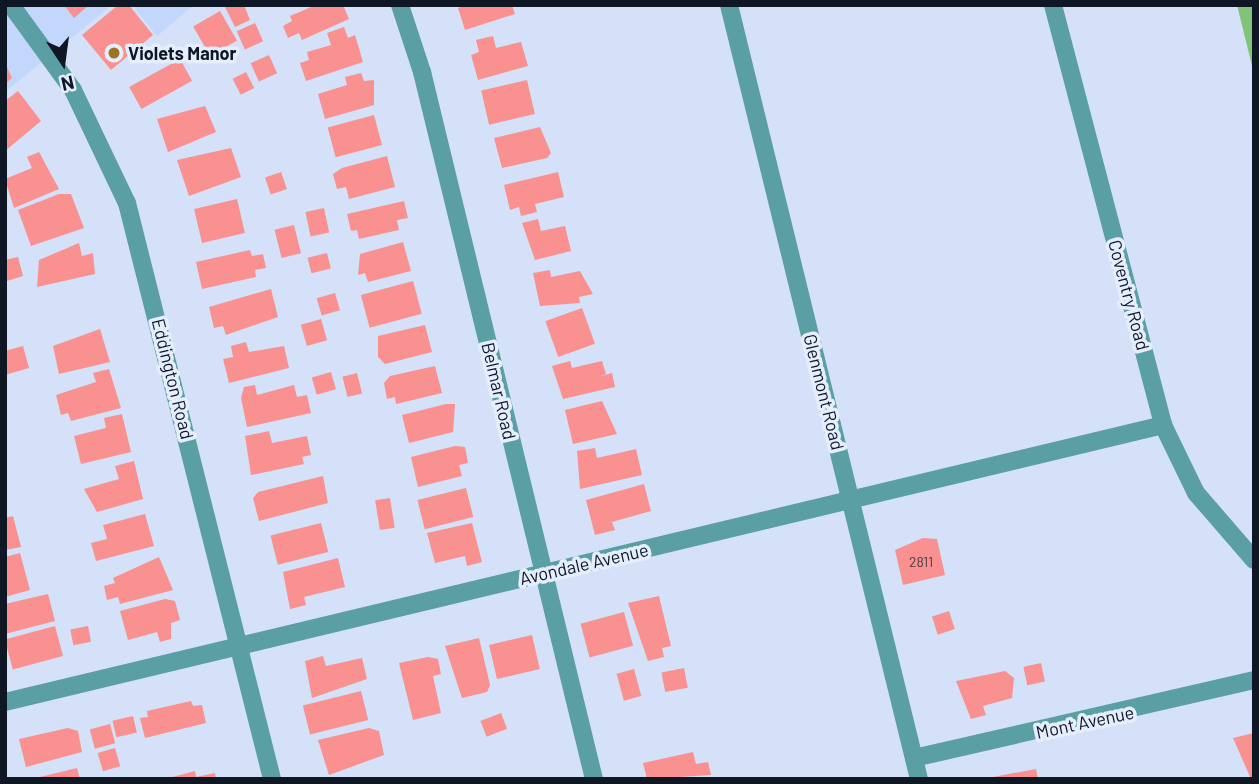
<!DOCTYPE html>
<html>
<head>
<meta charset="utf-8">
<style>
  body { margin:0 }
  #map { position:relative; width:1259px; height:784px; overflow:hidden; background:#d4e1f9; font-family:Barlow,sans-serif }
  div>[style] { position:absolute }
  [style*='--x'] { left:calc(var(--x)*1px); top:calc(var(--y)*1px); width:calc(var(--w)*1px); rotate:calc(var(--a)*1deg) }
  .built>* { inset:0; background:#c2d7fb }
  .green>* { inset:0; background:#81c378 }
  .building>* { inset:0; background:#f8918f; transform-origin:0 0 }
  .minor>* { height:18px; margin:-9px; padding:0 9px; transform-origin:9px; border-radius:9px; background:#5a9fa4 }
  .dots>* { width:19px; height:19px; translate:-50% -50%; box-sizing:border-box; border:4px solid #e5eefe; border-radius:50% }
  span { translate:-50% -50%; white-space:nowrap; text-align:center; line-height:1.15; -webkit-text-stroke:7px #e5eefe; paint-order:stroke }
  .number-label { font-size:14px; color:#493640 }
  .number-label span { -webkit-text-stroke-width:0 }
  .poi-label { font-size:18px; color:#0f1725; font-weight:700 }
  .left { translate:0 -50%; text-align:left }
  .street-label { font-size:18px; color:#0f1725 }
  .frame { position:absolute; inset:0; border:7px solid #0f1725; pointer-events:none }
  .north { position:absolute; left:28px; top:28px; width:70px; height:70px; -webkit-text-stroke:5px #e5eefe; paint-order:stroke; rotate:167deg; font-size:19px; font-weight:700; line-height:28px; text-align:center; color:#0f1725 }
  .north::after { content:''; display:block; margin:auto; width:24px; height:32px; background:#0f1725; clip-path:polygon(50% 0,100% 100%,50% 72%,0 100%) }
</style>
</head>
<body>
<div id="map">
  <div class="built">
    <div style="clip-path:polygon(5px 5px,112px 5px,5px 92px)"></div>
    <div style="clip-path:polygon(132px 5px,194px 5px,157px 36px)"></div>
  </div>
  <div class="green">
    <div style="clip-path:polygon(1237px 5px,1254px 5px,1254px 74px)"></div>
  </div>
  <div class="building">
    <div style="clip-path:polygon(64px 5px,89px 5px,74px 18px)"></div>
    <div style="clip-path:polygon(118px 5px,129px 5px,153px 35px,111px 70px,82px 35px)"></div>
    <div style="clip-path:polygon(224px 5px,244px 5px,250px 20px,235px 27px)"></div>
    <div style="clip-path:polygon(316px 5px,343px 5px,349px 19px,302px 40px,299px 33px,288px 38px,283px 26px,292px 21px,290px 16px)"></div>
    <div style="clip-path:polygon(466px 5px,512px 5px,515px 14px,465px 30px,458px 8px)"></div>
    <div style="left:220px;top:11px;width:34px;height:31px;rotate:60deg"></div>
    <div style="left:255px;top:23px;width:20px;height:20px;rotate:66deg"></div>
    <div style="clip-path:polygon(344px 27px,348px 38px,355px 35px,363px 62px,306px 81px,300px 63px,309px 60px,307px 52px,331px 45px,327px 33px)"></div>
    <div style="clip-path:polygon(493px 36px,496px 48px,521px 42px,528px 66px,478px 80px,471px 55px,479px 52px,476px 40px)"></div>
    <div style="left:269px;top:55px;width:20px;height:20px;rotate:66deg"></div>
    <div style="left:180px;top:59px;width:25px;height:58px;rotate:61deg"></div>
    <div style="clip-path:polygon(5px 63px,12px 78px,5px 84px)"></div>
    <div style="left:246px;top:72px;width:18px;height:15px;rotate:63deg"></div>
    <div style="clip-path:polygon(361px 73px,364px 81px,374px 80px,374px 105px,325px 119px,318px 94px,347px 85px,345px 77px)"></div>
    <div style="left:527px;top:80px;width:35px;height:47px;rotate:77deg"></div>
    <div style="clip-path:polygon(18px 91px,41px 121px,5px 151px,5px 101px)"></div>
    <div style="clip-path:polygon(205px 106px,216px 132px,168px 152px,157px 119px)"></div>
    <div style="left:374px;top:115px;width:31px;height:48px;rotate:75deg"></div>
    <div style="clip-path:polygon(540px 127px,551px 153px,547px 158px,502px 168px,494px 138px)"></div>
    <div style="clip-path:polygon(231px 148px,241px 177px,189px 196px,177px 160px)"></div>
    <div style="clip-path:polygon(39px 152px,59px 189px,14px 208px,5px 179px,32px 168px,27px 157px)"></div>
    <div style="clip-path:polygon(387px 156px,395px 187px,349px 199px,346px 187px,337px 189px,333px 174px,342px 168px)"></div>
    <div style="left:281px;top:172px;width:18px;height:17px;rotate:71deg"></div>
    <div style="clip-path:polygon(558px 172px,564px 197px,535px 204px,537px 212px,521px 216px,519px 207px,510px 210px,504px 185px)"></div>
    <div style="clip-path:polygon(59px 194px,71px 194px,84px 228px,31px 246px,18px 210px)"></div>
    <div style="left:237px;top:199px;width:35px;height:44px;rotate:77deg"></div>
    <div style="clip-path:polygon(404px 201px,408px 218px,397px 220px,399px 230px,359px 239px,357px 230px,351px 231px,347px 214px)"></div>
    <div style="left:324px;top:208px;width:25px;height:19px;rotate:78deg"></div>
    <div style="clip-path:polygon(538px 219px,541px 231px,565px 226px,571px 251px,535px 260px,522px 223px)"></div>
    <div style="left:294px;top:225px;width:29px;height:20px;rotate:76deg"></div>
    <div style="clip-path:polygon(403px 242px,411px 271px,368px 282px,365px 273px,358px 275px,360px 254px)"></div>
    <div style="clip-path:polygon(79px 243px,82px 256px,93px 253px,95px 274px,37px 287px,39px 260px)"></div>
    <div style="clip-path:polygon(250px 250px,252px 256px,263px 254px,266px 268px,255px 270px,256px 277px,202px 289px,196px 262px)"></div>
    <div style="left:327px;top:253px;width:16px;height:20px;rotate:76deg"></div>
    <div style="clip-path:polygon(18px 257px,23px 276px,7px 281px,5px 260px)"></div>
    <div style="clip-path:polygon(550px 270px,551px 277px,580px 271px,593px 294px,579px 297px,580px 303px,540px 306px,533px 273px)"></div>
    <div style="left:413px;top:281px;width:34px;height:54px;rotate:75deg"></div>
    <div style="clip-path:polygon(271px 289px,278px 317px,226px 335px,223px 326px,214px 328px,209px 307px)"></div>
    <div style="left:335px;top:293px;width:18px;height:19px;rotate:74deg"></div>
    <div style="left:582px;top:308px;width:38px;height:39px;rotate:70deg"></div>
    <div style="left:321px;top:319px;width:22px;height:21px;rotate:74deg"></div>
    <div style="clip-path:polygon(425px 325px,432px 352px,385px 364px,378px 357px,378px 336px)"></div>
    <div style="clip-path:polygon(100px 329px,110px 362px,59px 374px,53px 346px)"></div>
    <div style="clip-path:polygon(246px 342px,249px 352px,284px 346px,289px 368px,229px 383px,223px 359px,233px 357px,231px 346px)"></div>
    <div style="clip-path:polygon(23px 346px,29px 368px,5px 375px,5px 351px)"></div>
    <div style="clip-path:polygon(570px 361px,572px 368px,602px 361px,606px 374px,598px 377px,612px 373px,615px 387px,563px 399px,552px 366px)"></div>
    <div style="clip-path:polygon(435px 366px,442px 393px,396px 404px,395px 397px,387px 399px,384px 383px,390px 376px)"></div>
    <div style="clip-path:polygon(109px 369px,121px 408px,71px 421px,68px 413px,61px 415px,56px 395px,96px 382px,93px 373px)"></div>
    <div style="left:331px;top:372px;width:18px;height:20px;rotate:74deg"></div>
    <div style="left:357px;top:373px;width:21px;height:15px;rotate:76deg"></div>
    <div style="clip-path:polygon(255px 385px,257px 395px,294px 385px,297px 397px,307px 395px,311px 413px,247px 427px,241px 398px,244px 387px)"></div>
    <div style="clip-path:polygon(602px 401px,617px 434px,573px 444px,565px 410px)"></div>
    <div style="clip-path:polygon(446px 404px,455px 404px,453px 432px,409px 443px,402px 415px)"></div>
    <div style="clip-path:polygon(122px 414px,131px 452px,81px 464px,74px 436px,106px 428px,104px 418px)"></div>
    <div style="clip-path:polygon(269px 431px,272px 443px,307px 436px,311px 455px,302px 457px,304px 464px,251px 475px,245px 436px)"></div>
    <div style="clip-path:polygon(455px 446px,465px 447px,468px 463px,459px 465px,462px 476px,418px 487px,411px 457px)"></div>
    <div style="clip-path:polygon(595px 448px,597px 458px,636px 449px,642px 475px,580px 489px,577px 451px)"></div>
    <div style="clip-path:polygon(134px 461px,143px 499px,97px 512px,84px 489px,119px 479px,115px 466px)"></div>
    <div style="clip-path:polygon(323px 476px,328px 503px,259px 521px,253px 498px,258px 492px)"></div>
    <div style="clip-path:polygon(644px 484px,651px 511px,612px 522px,615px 530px,595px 535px,586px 500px)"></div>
    <div style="left:466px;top:488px;width:30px;height:50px;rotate:76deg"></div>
    <div style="left:390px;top:498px;width:30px;height:15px;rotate:81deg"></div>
    <div style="clip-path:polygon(145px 514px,154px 546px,96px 561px,91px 543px,107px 539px,103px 525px)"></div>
    <div style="clip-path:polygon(13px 516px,21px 547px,5px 550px,5px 518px)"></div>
    <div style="left:321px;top:523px;width:30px;height:52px;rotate:76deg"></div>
    <div style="clip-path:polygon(472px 523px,482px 562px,467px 566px,465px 556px,435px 563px,427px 533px)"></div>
    <div style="clip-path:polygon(923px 538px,937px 539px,945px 575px,903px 585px,895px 550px)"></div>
    <div style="clip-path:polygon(20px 553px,30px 590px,5px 597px,5px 557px)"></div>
    <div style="clip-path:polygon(159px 557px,173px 590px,120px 604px,118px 597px,107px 600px,104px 586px,115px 583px,113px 578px)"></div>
    <div style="clip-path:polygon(338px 558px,345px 587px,304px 597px,306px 605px,290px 609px,283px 572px)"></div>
    <div style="clip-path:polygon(48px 594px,55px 621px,5px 634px,5px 604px)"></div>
    <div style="clip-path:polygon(659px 596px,671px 646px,662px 648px,664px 657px,648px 661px,628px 603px)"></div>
    <div style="clip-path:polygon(165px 599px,175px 601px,180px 620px,171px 623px,171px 639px,160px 642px,157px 632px,128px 640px,120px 611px)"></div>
    <div style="left:949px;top:611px;width:19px;height:18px;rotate:72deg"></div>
    <div style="left:624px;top:612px;width:35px;height:45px;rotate:75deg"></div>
    <div style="left:55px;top:626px;width:31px;height:52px;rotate:75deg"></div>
    <div style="left:88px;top:626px;width:16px;height:18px;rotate:79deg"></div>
    <div style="left:532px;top:635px;width:35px;height:44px;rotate:77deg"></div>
    <div style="clip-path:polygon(479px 638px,490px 685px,487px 692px,462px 698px,445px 646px)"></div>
    <div style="clip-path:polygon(323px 656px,326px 666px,362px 658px,367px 679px,312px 698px,305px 661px)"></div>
    <div style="clip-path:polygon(428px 657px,438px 659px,441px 674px,433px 676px,441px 713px,413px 720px,399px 663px)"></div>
    <div style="left:1041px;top:663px;width:19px;height:18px;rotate:78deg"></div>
    <div style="left:684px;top:668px;width:20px;height:23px;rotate:79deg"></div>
    <div style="left:634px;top:669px;width:28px;height:18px;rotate:75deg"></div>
    <div style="clip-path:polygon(1005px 671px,1014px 678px,1012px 698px,983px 706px,986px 715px,971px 719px,956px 681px)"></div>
    <div style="left:361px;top:691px;width:30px;height:60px;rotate:76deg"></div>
    <div style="clip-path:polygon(191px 701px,193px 706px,202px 705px,206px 723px,145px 738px,140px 718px,148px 717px,147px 711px)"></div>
    <div style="left:501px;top:713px;width:17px;height:22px;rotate:69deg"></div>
    <div style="left:133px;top:716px;width:17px;height:21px;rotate:77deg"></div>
    <div style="left:110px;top:724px;width:20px;height:21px;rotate:75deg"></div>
    <div style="clip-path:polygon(68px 728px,78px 731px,82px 752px,26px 767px,19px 739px)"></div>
    <div style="clip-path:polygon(369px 728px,379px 731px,384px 755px,329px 775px,318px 740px)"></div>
    <div style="clip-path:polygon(1254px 733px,1254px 779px,1251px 779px,1233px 738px)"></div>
    <div style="left:115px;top:748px;width:19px;height:18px;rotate:74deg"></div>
    <div style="clip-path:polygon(693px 752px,696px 764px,708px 762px,711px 775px,647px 779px,643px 763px)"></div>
    <div style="clip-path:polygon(77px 768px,80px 779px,36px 779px,36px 778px)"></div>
    <div style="clip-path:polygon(1036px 769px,1038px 779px,993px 779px,993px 777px)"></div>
    <div style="clip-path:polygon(195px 771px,196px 777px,215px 773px,216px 779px,165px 779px)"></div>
  </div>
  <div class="minor">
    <div style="--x:11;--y:5;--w:105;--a:53.9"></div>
    <div style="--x:73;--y:90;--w:125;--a:64.5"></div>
    <div style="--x:127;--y:203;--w:594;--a:75.87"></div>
    <div style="--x:400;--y:5;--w:71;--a:71.8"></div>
    <div style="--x:422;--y:72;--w:728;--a:76.33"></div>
    <div style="--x:729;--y:5;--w:797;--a:76.21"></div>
    <div style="--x:1053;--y:5;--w:434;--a:75.3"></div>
    <div style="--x:1163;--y:425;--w:76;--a:64.1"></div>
    <div style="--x:1196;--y:493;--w:89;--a:49.1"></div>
    <div style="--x:5;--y:702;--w:1191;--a:-13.45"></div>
    <div style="--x:914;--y:758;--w:349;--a:-12.9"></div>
  </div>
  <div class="dots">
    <div style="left:114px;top:53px;background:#9d7522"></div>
  </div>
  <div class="number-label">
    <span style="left:921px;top:562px">2811</span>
  </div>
  <div class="poi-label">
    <span class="left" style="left:128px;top:53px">Violets Manor</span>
  </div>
  <div class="street-label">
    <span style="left:1129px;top:295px;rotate:75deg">Coventry Road</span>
    <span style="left:173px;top:379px;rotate:76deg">Eddington Road</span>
    <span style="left:499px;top:391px;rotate:77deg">Belmar Road</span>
    <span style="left:824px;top:392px;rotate:76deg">Glenmont Road</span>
    <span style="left:584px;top:564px;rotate:-13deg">Avondale Avenue</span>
    <span style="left:1085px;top:722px;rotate:-12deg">Mont Avenue</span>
  </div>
  <div class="frame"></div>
  <div class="north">N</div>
</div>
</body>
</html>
